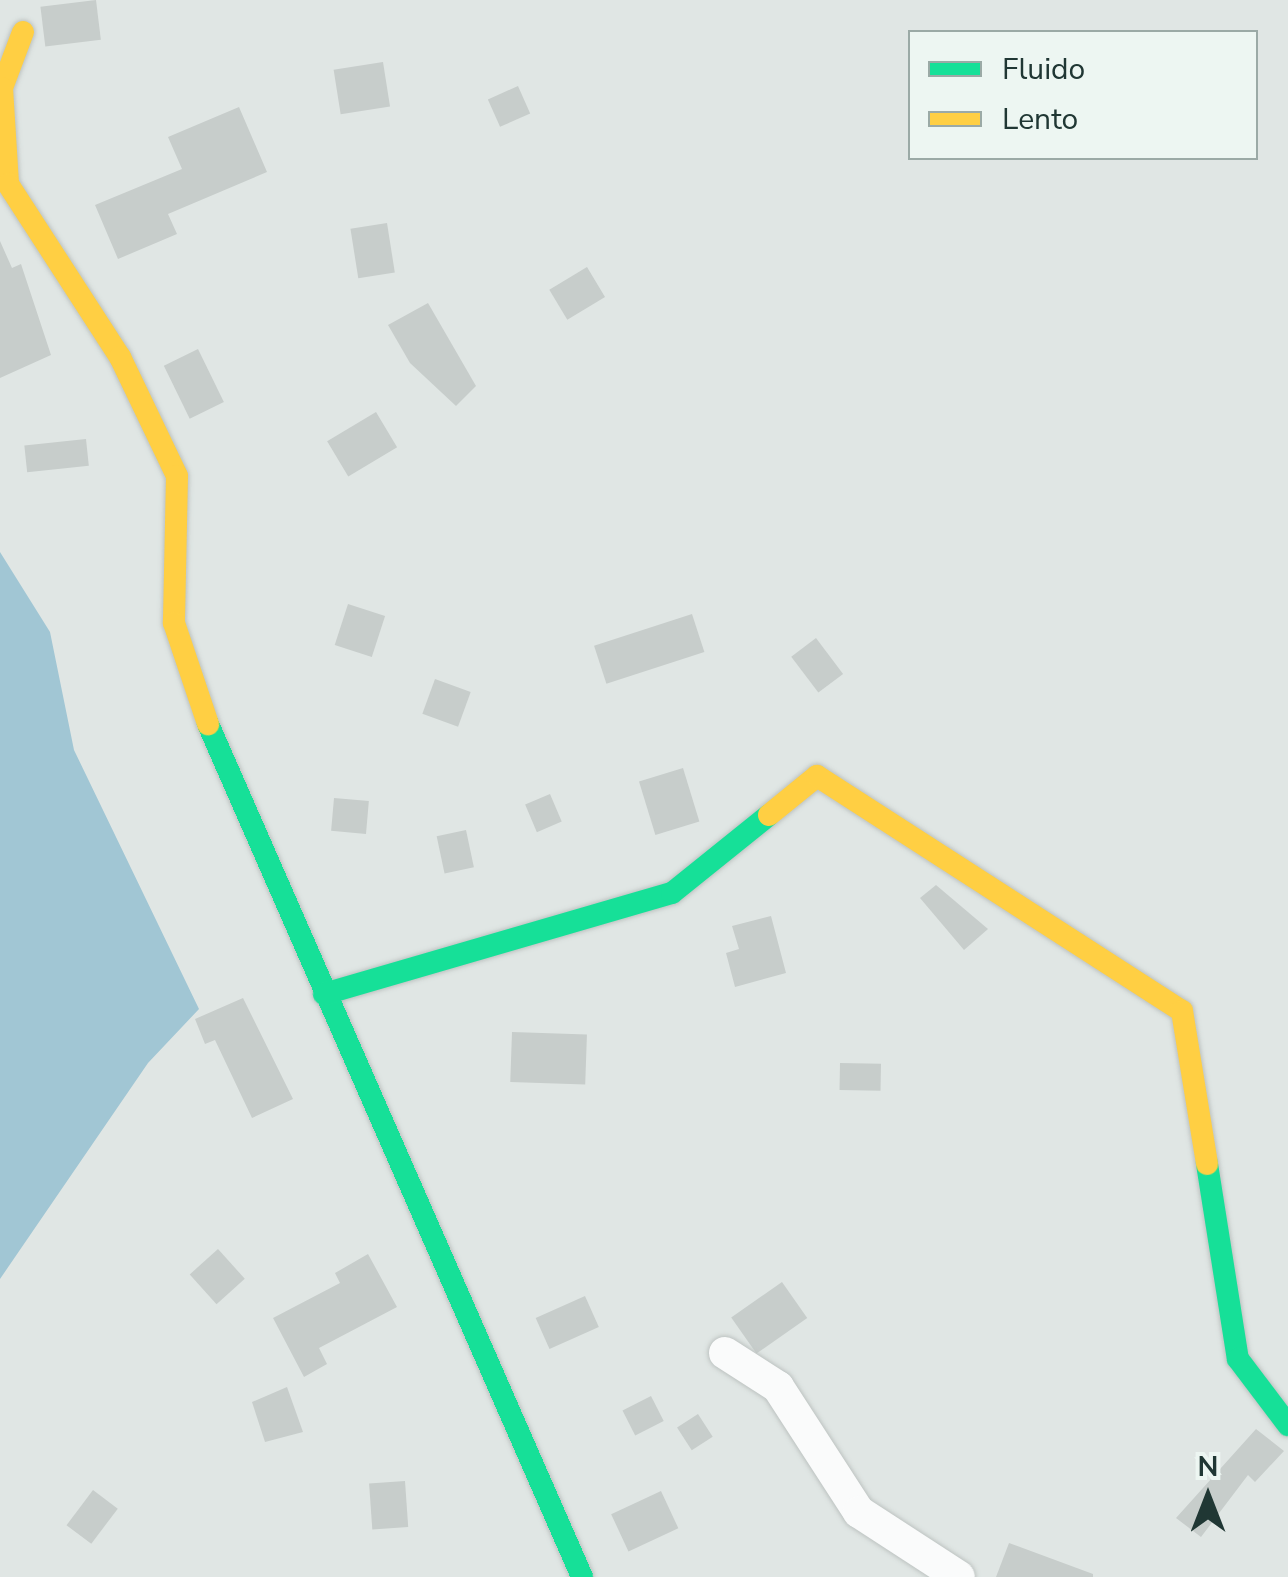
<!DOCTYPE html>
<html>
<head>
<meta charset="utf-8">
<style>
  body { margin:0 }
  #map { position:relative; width:1288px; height:1577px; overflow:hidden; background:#e0e6e4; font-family:"Nunito Sans",sans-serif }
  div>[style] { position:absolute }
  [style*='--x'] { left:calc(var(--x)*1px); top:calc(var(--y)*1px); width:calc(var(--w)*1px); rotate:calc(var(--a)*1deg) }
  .water>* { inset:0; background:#a1c6d4 }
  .building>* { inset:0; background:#c7cdcb; transform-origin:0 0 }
  .roads { filter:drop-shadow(0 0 2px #bdc3c1) drop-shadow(0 0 2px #bdc3c1) }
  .street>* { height:32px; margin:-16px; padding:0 16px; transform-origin:16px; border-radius:16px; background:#fafbfb }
  .fast>* { height:22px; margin:-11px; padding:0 11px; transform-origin:11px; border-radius:11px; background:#16e098 }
  .slow>* { height:22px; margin:-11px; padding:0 11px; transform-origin:11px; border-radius:11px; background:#ffcf43 }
  span { translate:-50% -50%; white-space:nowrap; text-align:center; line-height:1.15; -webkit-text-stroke:8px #edf6f2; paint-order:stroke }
  .legend { position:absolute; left:908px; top:30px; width:350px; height:130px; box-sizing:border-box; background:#edf6f2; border:2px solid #9baaa6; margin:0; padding:12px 18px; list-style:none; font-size:30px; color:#203734 }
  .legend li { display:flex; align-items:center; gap:20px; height:50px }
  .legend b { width:50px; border:2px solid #9baaa6 }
  .north { position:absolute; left:1158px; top:1447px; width:100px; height:100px; -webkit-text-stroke:8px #edf6f2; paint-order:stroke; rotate:0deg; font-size:28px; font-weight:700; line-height:40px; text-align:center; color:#203734 }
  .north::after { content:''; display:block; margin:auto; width:35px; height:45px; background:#203734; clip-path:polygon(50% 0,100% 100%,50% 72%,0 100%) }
</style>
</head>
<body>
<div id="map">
  <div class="water">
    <div style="clip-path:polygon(0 552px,50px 632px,74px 750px,199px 1009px,148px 1063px,0 1279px)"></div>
  </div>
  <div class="building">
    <div style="left:96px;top:0;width:40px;height:56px;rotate:83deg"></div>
    <div style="left:383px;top:62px;width:45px;height:50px;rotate:81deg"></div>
    <div style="left:518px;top:86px;width:30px;height:33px;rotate:66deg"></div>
    <div style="clip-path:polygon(239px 107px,267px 172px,168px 214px,177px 234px,118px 259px,95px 205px,182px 169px,168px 137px)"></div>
    <div style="left:387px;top:223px;width:50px;height:37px;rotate:81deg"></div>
    <div style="clip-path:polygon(0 241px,12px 268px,21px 264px,51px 355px,0 378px)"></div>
    <div style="left:587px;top:267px;width:35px;height:44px;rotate:59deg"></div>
    <div style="clip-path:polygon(428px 303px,476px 386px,456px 406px,410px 363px,388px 325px)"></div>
    <div style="left:198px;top:349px;width:59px;height:38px;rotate:64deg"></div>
    <div style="left:376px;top:412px;width:41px;height:57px;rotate:59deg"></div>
    <div style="left:86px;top:439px;width:27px;height:62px;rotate:84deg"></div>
    <div style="left:348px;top:604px;width:39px;height:43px;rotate:18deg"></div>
    <div style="left:692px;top:614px;width:40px;height:103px;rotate:72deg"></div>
    <div style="left:816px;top:638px;width:45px;height:31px;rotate:53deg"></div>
    <div style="left:435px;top:679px;width:38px;height:37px;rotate:20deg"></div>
    <div style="left:683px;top:768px;width:56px;height:46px;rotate:73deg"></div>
    <div style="left:550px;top:794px;width:30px;height:27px;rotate:67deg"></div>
    <div style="left:334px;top:798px;width:35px;height:33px;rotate:5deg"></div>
    <div style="left:466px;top:830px;width:38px;height:30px;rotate:78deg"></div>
    <div style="clip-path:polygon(936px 885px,988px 929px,964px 950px,920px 898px)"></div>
    <div style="clip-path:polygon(771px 916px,786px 973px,735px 987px,726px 953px,739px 949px,732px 926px)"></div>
    <div style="clip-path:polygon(243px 998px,293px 1099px,252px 1118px,215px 1040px,205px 1044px,195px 1019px)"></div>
    <div style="left:512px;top:1032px;width:75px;height:50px;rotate:2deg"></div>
    <div style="left:840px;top:1063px;width:41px;height:27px;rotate:1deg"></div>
    <div style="left:218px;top:1249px;width:40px;height:38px;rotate:48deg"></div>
    <div style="clip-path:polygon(368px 1254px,397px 1307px,319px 1348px,327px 1364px,304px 1377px,273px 1318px,340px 1283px,335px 1273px)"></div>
    <div style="left:782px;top:1282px;width:44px;height:62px;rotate:55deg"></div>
    <div style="left:585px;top:1296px;width:34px;height:54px;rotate:66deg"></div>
    <div style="clip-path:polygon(287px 1387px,303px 1432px,265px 1442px,252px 1402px)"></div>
    <div style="left:651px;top:1396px;width:28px;height:32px;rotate:63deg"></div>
    <div style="left:698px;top:1414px;width:27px;height:25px;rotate:57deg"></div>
    <div style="clip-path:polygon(1256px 1429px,1284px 1451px,1255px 1482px,1248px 1475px,1201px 1537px,1176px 1518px)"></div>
    <div style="left:405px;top:1481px;width:46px;height:36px;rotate:86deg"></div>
    <div style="left:93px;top:1490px;width:31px;height:44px;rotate:37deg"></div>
    <div style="left:661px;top:1491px;width:41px;height:55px;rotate:65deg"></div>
    <div style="clip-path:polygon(1009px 1543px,1093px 1574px,1093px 1577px,996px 1577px)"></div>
  </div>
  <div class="roads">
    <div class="street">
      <div style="--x:725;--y:1353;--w:63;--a:32.7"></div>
      <div style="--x:778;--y:1387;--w:149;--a:57.1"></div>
      <div style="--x:859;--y:1512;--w:119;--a:33"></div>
    </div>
    <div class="fast">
      <div style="--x:208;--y:724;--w:931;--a:66.32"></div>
      <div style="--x:324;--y:994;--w:362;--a:-16.2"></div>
      <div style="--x:672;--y:893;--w:124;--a:-38.8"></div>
      <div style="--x:1207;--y:1164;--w:197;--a:81"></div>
      <div style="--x:1238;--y:1359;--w:83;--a:52.9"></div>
    </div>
    <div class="slow">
      <div style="--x:23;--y:32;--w:60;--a:110.6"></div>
      <div style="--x:2;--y:88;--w:96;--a:86.4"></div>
      <div style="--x:8;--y:184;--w:206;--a:57.1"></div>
      <div style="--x:120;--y:357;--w:132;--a:64.4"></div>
      <div style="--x:177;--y:476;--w:147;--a:91.2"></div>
      <div style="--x:174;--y:623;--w:107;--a:71.4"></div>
      <div style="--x:769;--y:815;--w:62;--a:-39.1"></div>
      <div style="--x:817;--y:776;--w:434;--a:32.8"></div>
      <div style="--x:1182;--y:1011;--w:155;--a:80.7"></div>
    </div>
  </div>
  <ul class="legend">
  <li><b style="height:12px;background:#16e098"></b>Fluido</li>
  <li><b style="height:12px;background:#ffcf43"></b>Lento</li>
  </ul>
  <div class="north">N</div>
</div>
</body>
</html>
